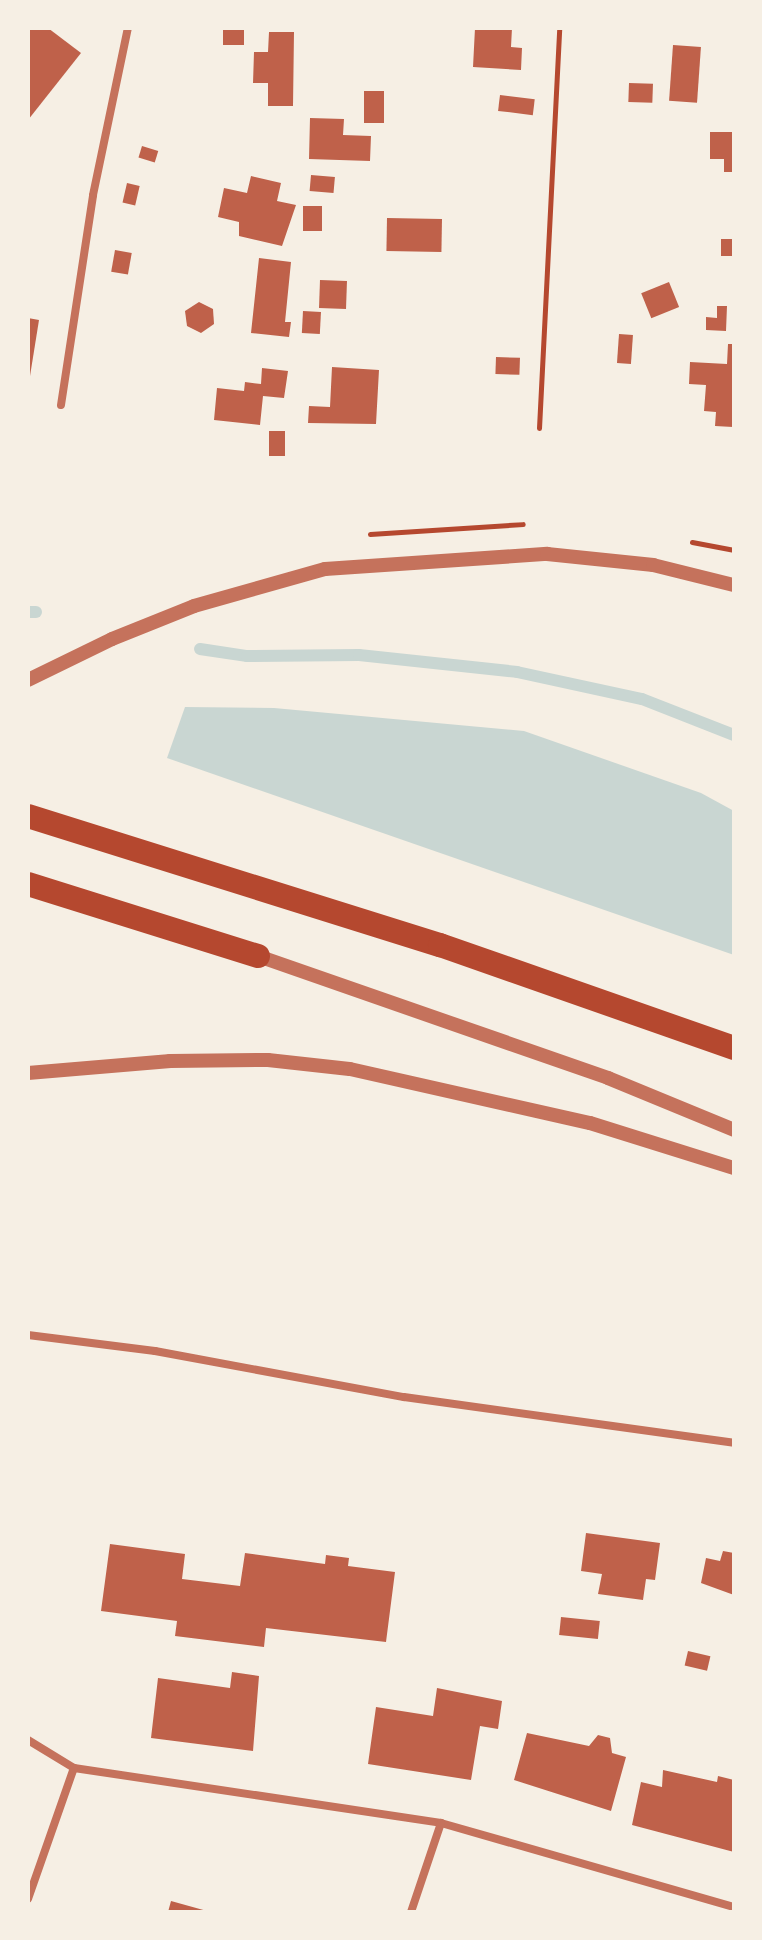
<!DOCTYPE html>
<html>
<head>
<meta charset="utf-8">
<style>
  body { margin:0 }
  #map { position:relative; width:762px; height:1940px; overflow:hidden; background:#f6efe4; font-family:Figtree,sans-serif }
  div>[style] { position:absolute }
  [style*='--x'] { left:calc(var(--x)*1px); top:calc(var(--y)*1px); width:calc(var(--w)*1px); rotate:calc(var(--a)*1deg) }
  .water>* { inset:0; background:#c9d6d2 }
  .stream>* { height:12px; margin:-6px; padding:0 6px; transform-origin:6px; border-radius:6px; background:#c9d6d2 }
  .building>* { inset:0; background:#bf614a; transform-origin:0 0 }
  .path>* { height:5px; margin:-2.5px; padding:0 2.5px; transform-origin:2.5px; border-radius:2.5px; background:#b5482f }
  .minor>* { height:8px; margin:-4px; padding:0 4px; transform-origin:4px; border-radius:4px; background:#c5725c }
  .tertiary>* { height:14px; margin:-7px; padding:0 7px; transform-origin:7px; border-radius:7px; background:#c5725c }
  .motorway>* { height:24px; margin:-12px; padding:0 12px; transform-origin:12px; border-radius:12px; background:#b5482f }
  span { translate:-50% -50%; white-space:nowrap; text-align:center; line-height:1.15; -webkit-text-stroke:6px #f6efe4; paint-order:stroke }
  .frame { position:absolute; inset:0; border:30px solid #f6efe4; pointer-events:none }
</style>
</head>
<body>
<div id="map">
  <div class="water">
    <div style="clip-path:polygon(185px 707px,274px 708px,524px 731px,701px 793px,734px 811px,734px 955px,167px 758px)"></div>
  </div>
  <div class="stream">
    <div style="--x:28;--y:612;--w:8;--a:0"></div>
    <div style="--x:200;--y:649;--w:48;--a:8.5"></div>
    <div style="--x:247;--y:656;--w:112;--a:-0.5"></div>
    <div style="--x:359;--y:655;--w:159;--a:6.1"></div>
    <div style="--x:517;--y:672;--w:128;--a:12.2"></div>
    <div style="--x:642;--y:699;--w:99;--a:21.4"></div>
  </div>
  <div class="building">
    <div style="clip-path:polygon(28px 28px,48px 28px,81px 53px,28px 120px)"></div>
    <div style="left:244px;top:28px;width:17px;height:21px;rotate:90deg"></div>
    <div style="clip-path:polygon(475px 28px,512px 28px,511px 47px,522px 48px,521px 70px,473px 67px)"></div>
    <div style="clip-path:polygon(269px 32px,294px 32px,293px 106px,268px 106px,268px 83px,253px 83px,254px 52px,268px 52px)"></div>
    <div style="left:673px;top:45px;width:28px;height:56px;rotate:4deg"></div>
    <div style="left:629px;top:83px;width:24px;height:19px;rotate:2deg"></div>
    <div style="left:364px;top:91px;width:20px;height:32px"></div>
    <div style="left:500px;top:95px;width:35px;height:16px;rotate:7deg"></div>
    <div style="clip-path:polygon(310px 118px,344px 119px,343px 135px,371px 136px,370px 161px,309px 159px)"></div>
    <div style="clip-path:polygon(710px 132px,734px 132px,734px 172px,724px 172px,724px 159px,710px 159px)"></div>
    <div style="left:142px;top:146px;width:17px;height:12px;rotate:17deg"></div>
    <div style="left:311px;top:175px;width:24px;height:16px;rotate:5deg"></div>
    <div style="clip-path:polygon(251px 176px,281px 183px,277px 201px,296px 205px,282px 246px,239px 236px,239px 222px,218px 217px,224px 188px,247px 193px)"></div>
    <div style="left:127px;top:183px;width:13px;height:20px;rotate:13deg"></div>
    <div style="left:322px;top:206px;width:25px;height:19px;rotate:90deg"></div>
    <div style="left:387px;top:218px;width:55px;height:33px;rotate:1deg"></div>
    <div style="left:721px;top:239px;width:13px;height:17px"></div>
    <div style="left:115px;top:250px;width:17px;height:22px;rotate:10deg"></div>
    <div style="clip-path:polygon(259px 258px,291px 262px,285px 322px,291px 322px,289px 337px,251px 333px)"></div>
    <div style="left:320px;top:280px;width:27px;height:28px;rotate:2deg"></div>
    <div style="left:669px;top:282px;width:27px;height:30px;rotate:68deg"></div>
    <div style="clip-path:polygon(199px 302px,213px 309px,214px 324px,201px 333px,187px 326px,185px 311px)"></div>
    <div style="clip-path:polygon(717px 306px,727px 306px,726px 331px,706px 330px,706px 317px,717px 318px)"></div>
    <div style="left:303px;top:311px;width:18px;height:22px;rotate:3deg"></div>
    <div style="clip-path:polygon(28px 318px,39px 320px,30px 376px,28px 375px)"></div>
    <div style="left:619px;top:334px;width:14px;height:29px;rotate:4deg"></div>
    <div style="clip-path:polygon(728px 344px,734px 344px,733px 427px,715px 426px,716px 412px,704px 411px,706px 385px,689px 384px,690px 362px,727px 364px)"></div>
    <div style="left:496px;top:357px;width:24px;height:17px;rotate:2deg"></div>
    <div style="clip-path:polygon(332px 367px,379px 370px,376px 424px,308px 423px,309px 406px,330px 407px)"></div>
    <div style="clip-path:polygon(262px 368px,288px 371px,284px 398px,263px 396px,260px 425px,214px 420px,217px 388px,244px 391px,245px 382px,261px 384px)"></div>
    <div style="left:269px;top:431px;width:16px;height:25px"></div>
    <div style="clip-path:polygon(586px 1533px,660px 1543px,655px 1580px,646px 1579px,643px 1600px,598px 1594px,602px 1574px,581px 1571px)"></div>
    <div style="clip-path:polygon(110px 1544px,185px 1554px,182px 1579px,240px 1586px,245px 1553px,325px 1564px,326px 1555px,349px 1558px,348px 1566px,395px 1572px,386px 1642px,266px 1628px,264px 1647px,175px 1636px,177px 1621px,101px 1611px)"></div>
    <div style="clip-path:polygon(723px 1551px,734px 1553px,734px 1595px,701px 1583px,706px 1558px,720px 1561px)"></div>
    <div style="left:561px;top:1617px;width:39px;height:18px;rotate:6deg"></div>
    <div style="left:688px;top:1651px;width:23px;height:15px;rotate:13deg"></div>
    <div style="clip-path:polygon(232px 1672px,259px 1676px,253px 1751px,151px 1738px,158px 1678px,230px 1688px)"></div>
    <div style="clip-path:polygon(437px 1688px,502px 1701px,498px 1729px,480px 1726px,471px 1780px,368px 1764px,376px 1707px,433px 1716px)"></div>
    <div style="clip-path:polygon(527px 1733px,589px 1746px,598px 1735px,610px 1738px,612px 1753px,626px 1757px,611px 1811px,514px 1780px)"></div>
    <div style="clip-path:polygon(663px 1770px,717px 1782px,718px 1776px,734px 1780px,734px 1852px,632px 1825px,641px 1782px,662px 1787px)"></div>
    <div style="clip-path:polygon(171px 1901px,207px 1911px,207px 1912px,168px 1912px)"></div>
  </div>
  <div class="path">
    <div style="--x:539;--y:428;--w:400;--a:-87.1"></div>
    <div style="--x:370;--y:534;--w:153;--a:-3.7"></div>
    <div style="--x:692;--y:542;--w:43;--a:10.8"></div>
  </div>
  <div class="minor">
    <div style="--x:61;--y:405;--w:212;--a:-81.3"></div>
    <div style="--x:93;--y:195;--w:171;--a:-78.2"></div>
    <div style="--x:28;--y:1335;--w:128;--a:7.2"></div>
    <div style="--x:155;--y:1351;--w:253;--a:10.5"></div>
    <div style="--x:404;--y:1397;--w:333;--a:7.9"></div>
    <div style="--x:28;--y:1740;--w:54;--a:31.3"></div>
    <div style="--x:74;--y:1768;--w:371;--a:8.5"></div>
    <div style="--x:441;--y:1823;--w:305;--a:16"></div>
    <div style="--x:28;--y:1899;--w:139;--a:-70.7"></div>
    <div style="--x:411;--y:1912;--w:94;--a:-71.4"></div>
  </div>
  <div class="tertiary">
    <div style="--x:28;--y:680;--w:93;--a:-26"></div>
    <div style="--x:112;--y:639;--w:88;--a:-21.9"></div>
    <div style="--x:194;--y:606;--w:136;--a:-15.8"></div>
    <div style="--x:325;--y:569;--w:223;--a:-3.9"></div>
    <div style="--x:547;--y:554;--w:107;--a:5.9"></div>
    <div style="--x:653;--y:565;--w:83;--a:13.9"></div>
    <div style="--x:258;--y:956;--w:371;--a:19.2"></div>
    <div style="--x:608;--y:1078;--w:136;--a:22.4"></div>
    <div style="--x:28;--y:1073;--w:143;--a:-4.8"></div>
    <div style="--x:170;--y:1061;--w:98;--a:-0.6"></div>
    <div style="--x:268;--y:1060;--w:82;--a:6.3"></div>
    <div style="--x:350;--y:1069;--w:246;--a:12.7"></div>
    <div style="--x:590;--y:1123;--w:151;--a:17.4"></div>
  </div>
  <div class="motorway">
    <div style="--x:28;--y:816;--w:432;--a:17.4"></div>
    <div style="--x:440;--y:945;--w:312;--a:19.3"></div>
    <div style="--x:28;--y:884;--w:241;--a:17.4"></div>
  </div>
  <div class="frame"></div>
</div>
</body>
</html>
